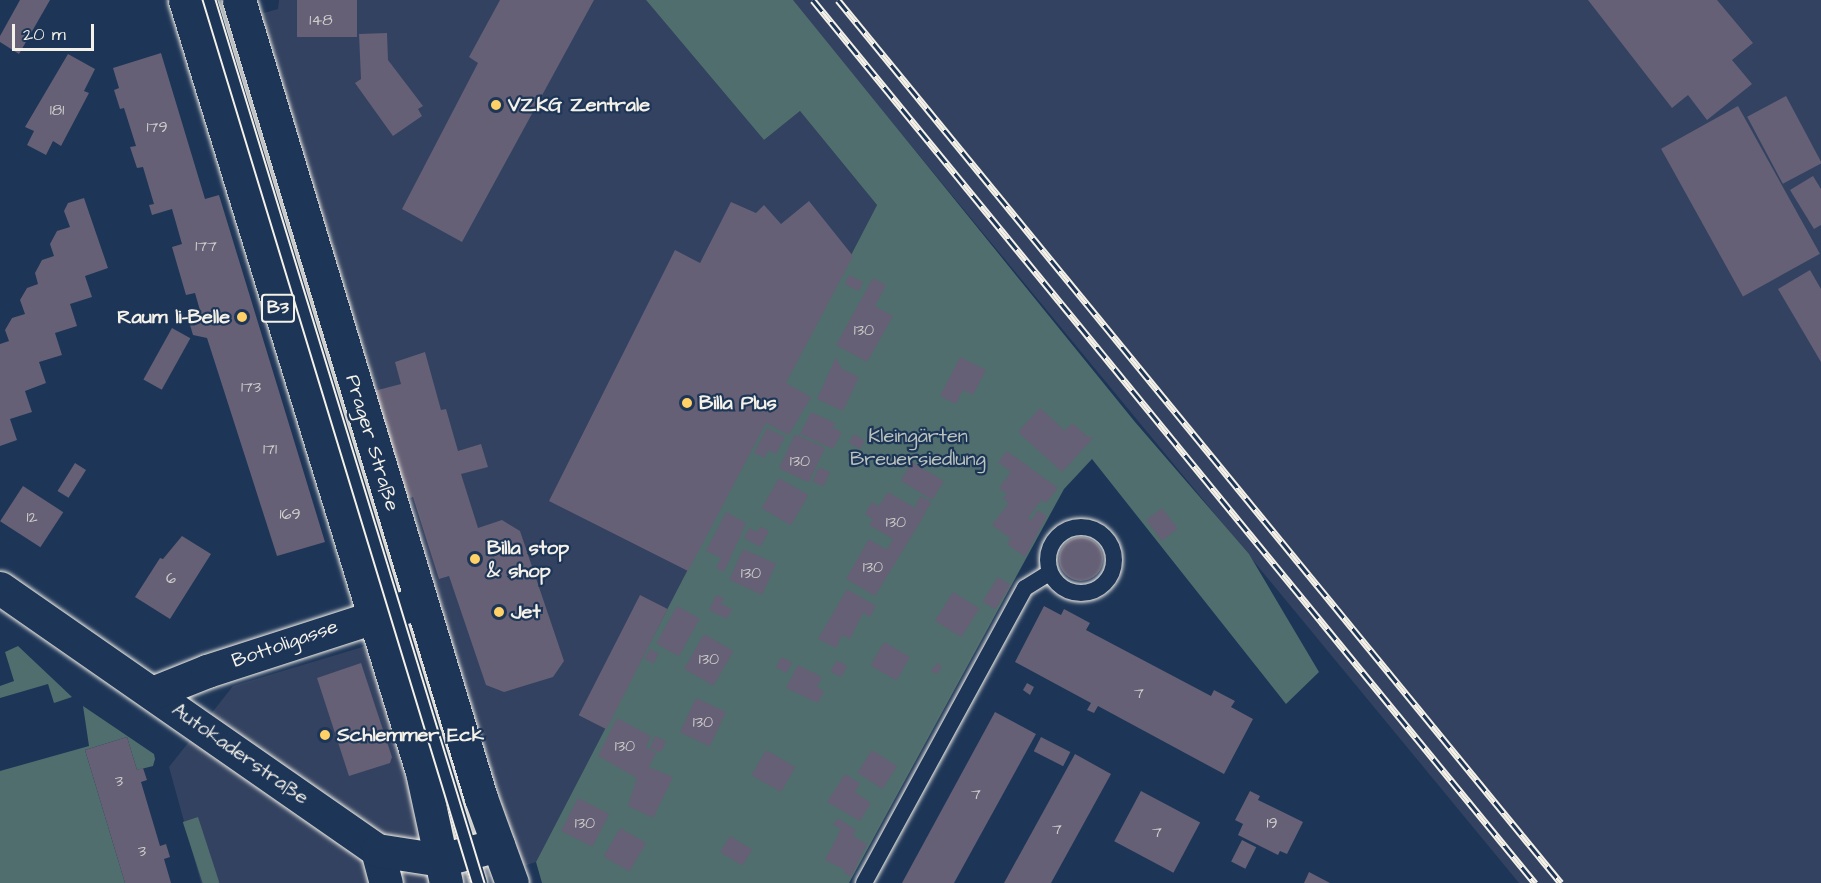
<!DOCTYPE html>
<html>
<head>
<meta charset="utf-8">
<style>
  body { margin:0 }
  #map { position:relative; width:1821px; height:883px; overflow:hidden; background:#1d3557; font-family:"Architects Daughter",sans-serif }
  div>[style] { position:absolute }
  [style*='--x'] { left:calc(var(--x)*1px); top:calc(var(--y)*1px); width:calc(var(--w)*1px); rotate:calc(var(--a)*1deg) }
  .built>* { inset:0; background:#334260 }
  .green>* { inset:0; background:#506e6d; transform-origin:0 0 }
  .building>* { inset:0; background:#656075; transform-origin:0 0 }
  .round { border-radius:50% }
  .roads { filter:drop-shadow(0 0 2px #f4f1e8) drop-shadow(0 0 2px #f4f1e8) }
  .service>* { height:16px; margin:-8px; padding:0 8px; transform-origin:8px; border-radius:8px; background:#1d3557 }
  .service>.ring { margin:-8px; padding:0; box-sizing:content-box; background:none; border:16px solid #1d3557; border-radius:50% }
  .minor>* { height:33px; margin:-16.5px; padding:0 16.5px; transform-origin:16.5px; border-radius:16.5px; background:#1d3557 }
  .tertiary>* { height:33px; margin:-16.5px; padding:0 16.5px; transform-origin:16.5px; border-radius:16.5px; background:#1d3557 }
  .primary>* { height:33px; margin:-16.5px; padding:0 16.5px; transform-origin:16.5px; border-radius:16.5px; background:#1d3557 }
  .tram>* { height:1.5px; margin:-0.75px; padding:0 0.75px; transform-origin:0.75px; border-radius:0.75px; background:#f4f1e8 }
  .rail>* { height:7px; margin-top:-3.5px; transform-origin:0; background:repeating-linear-gradient(90deg,#1d3557 0 14px,#f4f1e8 0 28px); box-sizing:border-box; border-block:2px solid #f4f1e8 }
  .dots>* { width:16px; height:16px; translate:-50% -50%; box-sizing:border-box; border:3px solid #1d3557; border-radius:50% }
  span { translate:-50% -50%; white-space:nowrap; text-align:center; line-height:1.15; -webkit-text-stroke:4.5px #1d3557; paint-order:stroke }
  .number-label { font-size:16px; color:#d0cdcb }
  .number-label span { -webkit-text-stroke-width:0 }
  .shield-label span { padding:2px 4px; background:#1d3557; border:2px solid; border-radius:4px; -webkit-text-stroke-width:0 }
  .shield-label { font-size:18px; color:#f4f1e8; font-weight:700 }
  .poi-label { font-size:20px; color:#f4f1e8; font-weight:700 }
  .left { translate:0 -50%; text-align:left }
  .right { translate:-100% -50%; text-align:right }
  .park-label { font-size:20px; color:#bbc3bd }
  .street-label { font-size:20px; color:#f4f1e8 }
  .scale { position:absolute; left:12px; top:24px; width:82px; height:27px; box-sizing:border-box; border:3px solid #f4f1e8; border-top:0; padding-left:8px; font-size:18px; line-height:21px; white-space:nowrap; color:#f4f1e8; -webkit-text-stroke:4px #1d3557; paint-order:stroke }
</style>
</head>
<body>
<div id="map">
  <div class="built">
    <div style="clip-path:polygon(279px 0,646px 0,764px 140px,800px 111px,877px 205px,536px 862px,481px 880px,483px 883px,201px 883px,169px 767px,233px 686px,402px 635px,217px 26px,278px 9px)"></div>
    <div style="clip-path:polygon(791px 0,1821px 0,1821px 883px,1519px 883px)"></div>
  </div>
  <div class="green">
    <div style="clip-path:polygon(646px 0,793px 0,1135px 422px,1249px 554px,1319px 672px,1286px 704px,1092px 459px,1064px 489px,849px 883px,542px 883px,536px 862px,877px 205px,800px 111px,764px 140px)"></div>
    <div style="clip-path:polygon(18px 646px,72px 697px,54px 703px,48px 684px,0 698px,0 686px,14px 681px,5px 652px)"></div>
    <div style="clip-path:polygon(83px 706px,154px 754px,155px 759px,153px 766px,137px 770px,127px 737px,85px 750px,125px 883px,0 883px,0 771px,89px 746px)"></div>
    <div style="left:198px;top:817px;width:69px;height:16px;rotate:72deg"></div>
  </div>
  <div class="building">
    <div style="clip-path:polygon(20px 0,50px 0,19px 54px,0 42px,0 36px)"></div>
    <div style="left:297px;top:0;width:60px;height:37px"></div>
    <div style="clip-path:polygon(500px 0,594px 0,462px 242px,402px 209px,478px 63px,469px 57px)"></div>
    <div style="clip-path:polygon(1588px 0,1717px 0,1753px 43px,1732px 60px,1752px 84px,1707px 120px,1688px 95px,1672px 108px)"></div>
    <div style="clip-path:polygon(387px 33px,388px 60px,423px 106px,418px 109px,422px 116px,393px 136px,355px 83px,361px 79px,359px 34px)"></div>
    <div style="clip-path:polygon(161px 53px,205px 199px,219px 195px,325px 542px,277px 556px,207px 338px,193px 335px,190px 325px,201px 314px,195px 293px,186px 295px,172px 247px,182px 244px,172px 209px,152px 215px,149px 205px,154px 204px,143px 167px,137px 168px,130px 147px,136px 146px,124px 108px,120px 109px,114px 90px,119px 88px,113px 68px)"></div>
    <div style="clip-path:polygon(68px 54px,95px 69px,84px 91px,89px 93px,61px 146px,53px 141px,46px 155px,27px 145px,34px 131px,25px 127px)"></div>
    <div style="left:1786px;top:96px;width:76px;height:44px;rotate:62deg"></div>
    <div style="left:1738px;top:106px;width:169px;height:88px;rotate:61deg"></div>
    <div style="clip-path:polygon(1813px 176px,1821px 189px,1821px 225px,1814px 229px,1790px 190px)"></div>
    <div style="clip-path:polygon(84px 198px,108px 268px,85px 276px,92px 297px,70px 304px,77px 326px,55px 333px,62px 355px,39px 362px,46px 383px,25px 391px,32px 412px,10px 419px,17px 440px,0 446px,0 344px,9px 341px,5px 330px,12px 318px,25px 314px,20px 300px,27px 288px,38px 284px,35px 273px,42px 260px,54px 256px,50px 244px,57px 231px,70px 227px,64px 211px,68px 203px)"></div>
    <div style="clip-path:polygon(809px 201px,853px 256px,786px 383px,811px 397px,789px 435px,766px 423px,688px 571px,549px 501px,675px 250px,700px 263px,731px 202px,756px 213px,764px 205px,781px 224px)"></div>
    <div style="clip-path:polygon(1810px 270px,1821px 289px,1821px 362px,1778px 289px)"></div>
    <div style="left:849px;top:275px;width:16px;height:10px;rotate:27deg"></div>
    <div style="clip-path:polygon(873px 278px,886px 285px,875px 306px,893px 316px,867px 362px,836px 345px)"></div>
    <div style="left:172px;top:328px;width:21px;height:59px;rotate:29deg"></div>
    <div style="clip-path:polygon(425px 352px,441px 410px,446px 409px,458px 451px,481px 444px,488px 467px,461px 474px,478px 528px,502px 520px,520px 531px,564px 661px,553px 677px,504px 692px,486px 685px,449px 576px,439px 579px,413px 497px,406px 499px,374px 391px,401px 384px,395px 362px)"></div>
    <div style="clip-path:polygon(836px 357px,842px 369px,859px 377px,843px 411px,817px 399px)"></div>
    <div style="clip-path:polygon(960px 357px,986px 370px,973px 395px,963px 390px,956px 404px,940px 396px)"></div>
    <div style="clip-path:polygon(1040px 408px,1065px 431px,1072px 423px,1088px 437px,1094px 437px,1062px 472px,1018px 432px)"></div>
    <div style="clip-path:polygon(811px 412px,835px 423px,833px 428px,842px 432px,833px 449px,800px 434px)"></div>
    <div style="clip-path:polygon(767px 428px,785px 437px,776px 454px,768px 450px,765px 458px,754px 453px)"></div>
    <div style="left:795px;top:434px;width:33px;height:38px;rotate:25deg"></div>
    <div style="left:854px;top:434px;width:13px;height:10px;rotate:32deg"></div>
    <div style="clip-path:polygon(1007px 451px,1058px 488px,1046px 503px,1041px 500px,1028px 518px,1031px 520px,1038px 510px,1047px 516px,1025px 557px,1007px 544px,1011px 539px,992px 525px,1009px 503px,1003px 499px,1007px 494px,999px 488px,1011px 472px,998px 462px)"></div>
    <div style="left:912px;top:462px;width:37px;height:22px;rotate:31deg"></div>
    <div style="left:75px;top:463px;width:13px;height:33px;rotate:32deg"></div>
    <div style="left:819px;top:467px;width:12px;height:16px;rotate:24deg"></div>
    <div style="left:779px;top:478px;width:34px;height:35px;rotate:30deg"></div>
    <div style="left:23px;top:486px;width:48px;height:42px;rotate:33deg"></div>
    <div style="clip-path:polygon(888px 492px,925px 514px,875px 596px,846px 579px,869px 539px,887px 550px,893px 539px,869px 525px,873px 519px,865px 514px,872px 502px,879px 506px)"></div>
    <div style="left:921px;top:496px;width:12px;height:13px;rotate:31deg"></div>
    <div style="left:1162px;top:508px;width:26px;height:20px;rotate:53deg"></div>
    <div style="clip-path:polygon(726px 512px,746px 523px,724px 572px,716px 568px,721px 558px,706px 551px)"></div>
    <div style="clip-path:polygon(761px 526px,769px 531px,760px 547px,744px 538px,749px 528px,757px 532px)"></div>
    <div style="clip-path:polygon(182px 536px,211px 554px,170px 619px,135px 597px,160px 558px,163px 559px)"></div>
    <div class="round" style="left:1059px;top:537px;width:44px;height:44px"></div>
    <div style="left:743px;top:549px;width:36px;height:34px;rotate:24deg"></div>
    <div style="left:998px;top:577px;width:15px;height:29px;rotate:32deg"></div>
    <div style="clip-path:polygon(847px 589px,876px 606px,870px 617px,863px 613px,850px 639px,842px 635px,836px 648px,818px 639px)"></div>
    <div style="left:953px;top:592px;width:31px;height:34px;rotate:32deg"></div>
    <div style="left:640px;top:595px;width:31px;height:135px;rotate:27deg"></div>
    <div style="clip-path:polygon(716px 595px,724px 598px,721px 604px,732px 609px,727px 619px,709px 610px)"></div>
    <div style="left:677px;top:606px;width:26px;height:43px;rotate:29deg"></div>
    <div style="clip-path:polygon(1044px 606px,1061px 615px,1064px 609px,1090px 623px,1086px 630px,1211px 696px,1214px 690px,1235px 701px,1231px 707px,1253px 719px,1224px 774px,1098px 706px,1094px 713px,1087px 710px,1091px 703px,1015px 662px)"></div>
    <div style="left:704px;top:634px;width:34px;height:40px;rotate:30deg"></div>
    <div style="left:884px;top:642px;width:30px;height:27px;rotate:30deg"></div>
    <div style="left:650px;top:649px;width:10px;height:11px;rotate:29deg"></div>
    <div style="left:781px;top:657px;width:12px;height:12px;rotate:24deg"></div>
    <div style="left:837px;top:660px;width:12px;height:13px;rotate:31deg"></div>
    <div style="clip-path:polygon(361px 663px,392px 757px,390px 763px,349px 776px,317px 678px)"></div>
    <div style="clip-path:polygon(937px 663px,942px 667px,937px 674px,931px 671px)"></div>
    <div style="clip-path:polygon(798px 665px,822px 677px,817px 687px,824px 691px,818px 703px,786px 688px)"></div>
    <div style="clip-path:polygon(1027px 683px,1034px 687px,1030px 695px,1023px 690px)"></div>
    <div style="left:696px;top:698px;width:33px;height:38px;rotate:25deg"></div>
    <div style="clip-path:polygon(995px 712px,1036px 734px,954px 883px,902px 883px)"></div>
    <div style="clip-path:polygon(617px 718px,651px 736px,646px 747px,656px 753px,649px 767px,673px 777px,653px 818px,628px 806px,637px 778px,598px 756px)"></div>
    <div style="left:655px;top:736px;width:12px;height:13px;rotate:24deg"></div>
    <div style="clip-path:polygon(127px 737px,137px 770px,143px 768px,147px 780px,141px 782px,160px 846px,166px 844px,170px 857px,164px 859px,171px 883px,125px 883px,85px 750px)"></div>
    <div style="left:1041px;top:737px;width:33px;height:16px;rotate:27deg"></div>
    <div style="left:766px;top:750px;width:34px;height:29px;rotate:30deg"></div>
    <div style="left:872px;top:750px;width:30px;height:27px;rotate:33deg"></div>
    <div style="clip-path:polygon(1075px 754px,1111px 774px,1051px 883px,1004px 883px)"></div>
    <div style="clip-path:polygon(845px 774px,860px 783px,855px 792px,871px 803px,860px 821px,827px 802px)"></div>
    <div style="left:1141px;top:791px;width:67px;height:57px;rotate:28deg"></div>
    <div style="clip-path:polygon(1250px 791px,1260px 796px,1258px 800px,1303px 822px,1287px 854px,1280px 851px,1278px 855px,1238px 835px,1243px 824px,1235px 820px)"></div>
    <div style="left:578px;top:798px;width:35px;height:37px;rotate:27deg"></div>
    <div style="clip-path:polygon(838px 818px,856px 830px,853px 836px,867px 844px,851px 877px,844px 873px,845px 870px,825px 860px,841px 829px,833px 825px)"></div>
    <div style="left:620px;top:828px;width:30px;height:33px;rotate:30deg"></div>
    <div style="left:730px;top:836px;width:26px;height:19px;rotate:31deg"></div>
    <div style="left:1242px;top:840px;width:16px;height:24px;rotate:27deg"></div>
    <div style="clip-path:polygon(1309px 872px,1330px 883px,1304px 883px)"></div>
  </div>
  <div class="roads">
    <div class="service">
      <div style="--x:209;--y:0;--w:923;--a:73"></div>
      <div class="ring" style="left:1048px;top:527px;width:50px;height:50px"></div>
      <div style="--x:864;--y:883;--w:336;--a:-61.4"></div>
      <div style="--x:1025;--y:588;--w:28;--a:-32"></div>
    </div>
    <div class="minor">
      <div style="--x:377;--y:850;--w:34;--a:75"></div>
    </div>
    <div class="tertiary">
      <div style="--x:0;--y:588;--w:459;--a:34.8"></div>
      <div style="--x:377;--y:850;--w:65;--a:8.9"></div>
      <div style="--x:441;--y:860;--w:59;--a:-14.7"></div>
      <div style="--x:152;--y:693;--w:59;--a:-21.8"></div>
      <div style="--x:207;--y:671;--w:224;--a:-17.9"></div>
    </div>
    <div class="primary">
      <div style="--x:185;--y:0;--w:808;--a:72.93"></div>
      <div style="--x:422;--y:772;--w:114;--a:77.8"></div>
      <div style="--x:239;--y:0;--w:834;--a:73.13"></div>
      <div style="--x:481;--y:798;--w:90;--a:70"></div>
    </div>
  </div>
  <div class="tram">
    <div style="--x:203;--y:0;--w:923;--a:73.06"></div>
    <div style="--x:216;--y:0;--w:923;--a:73.06"></div>
  </div>
  <div class="rail">
    <div style="--x:813;--y:0;--w:1141;--a:50.73"></div>
    <div style="--x:838;--y:0;--w:1141;--a:50.69"></div>
  </div>
  <div class="dots">
    <div style="left:496px;top:105px;background:#ffd166"></div>
    <div style="left:242px;top:317px;background:#ffd166"></div>
    <div style="left:687px;top:403px;background:#ffd166"></div>
    <div style="left:475px;top:559px;background:#ffd166"></div>
    <div style="left:499px;top:612px;background:#ffd166"></div>
    <div style="left:325px;top:735px;background:#ffd166"></div>
  </div>
  <div class="number-label">
    <span style="left:321px;top:20px">148</span>
    <span style="left:57px;top:110px">181</span>
    <span style="left:157px;top:127px">179</span>
    <span style="left:206px;top:246px">177</span>
    <span style="left:864px;top:330px">130</span>
    <span style="left:251px;top:387px">173</span>
    <span style="left:270px;top:449px">171</span>
    <span style="left:800px;top:461px">130</span>
    <span style="left:290px;top:514px">169</span>
    <span style="left:32px;top:517px">12</span>
    <span style="left:896px;top:522px">130</span>
    <span style="left:873px;top:567px">130</span>
    <span style="left:751px;top:573px">130</span>
    <span style="left:171px;top:578px">6</span>
    <span style="left:709px;top:659px">130</span>
    <span style="left:1139px;top:693px">7</span>
    <span style="left:703px;top:722px">130</span>
    <span style="left:625px;top:746px">130</span>
    <span style="left:119px;top:781px">3</span>
    <span style="left:976px;top:794px">7</span>
    <span style="left:585px;top:823px">130</span>
    <span style="left:1272px;top:823px">19</span>
    <span style="left:1057px;top:829px">7</span>
    <span style="left:1157px;top:832px">7</span>
    <span style="left:142px;top:851px">3</span>
  </div>
  <div class="shield-label">
    <span style="left:278px;top:308px">B3</span>
  </div>
  <div class="poi-label">
    <span class="left" style="left:508px;top:105px">VZKG Zentrale</span>
    <span class="right" style="left:230px;top:317px">Raum li-Belle</span>
    <span class="left" style="left:699px;top:403px">Billa Plus</span>
    <span class="left" style="left:487px;top:560px">Billa stop<br>&amp; shop</span>
    <span class="left" style="left:511px;top:612px">Jet</span>
    <span class="left" style="left:337px;top:735px">Schlemmer Eck</span>
  </div>
  <div class="park-label">
    <span style="left:918px;top:448px">Kleingärten<br>Breuersiedlung</span>
  </div>
  <div class="street-label">
    <span style="left:372px;top:443px;rotate:73deg">Prager Straße</span>
    <span style="left:285px;top:644px;rotate:-19deg">Bottoligasse</span>
    <span style="left:240px;top:754px;rotate:35deg">Autokaderstraße</span>
  </div>
  <div class="scale">20 m</div>
</div>
</body>
</html>
